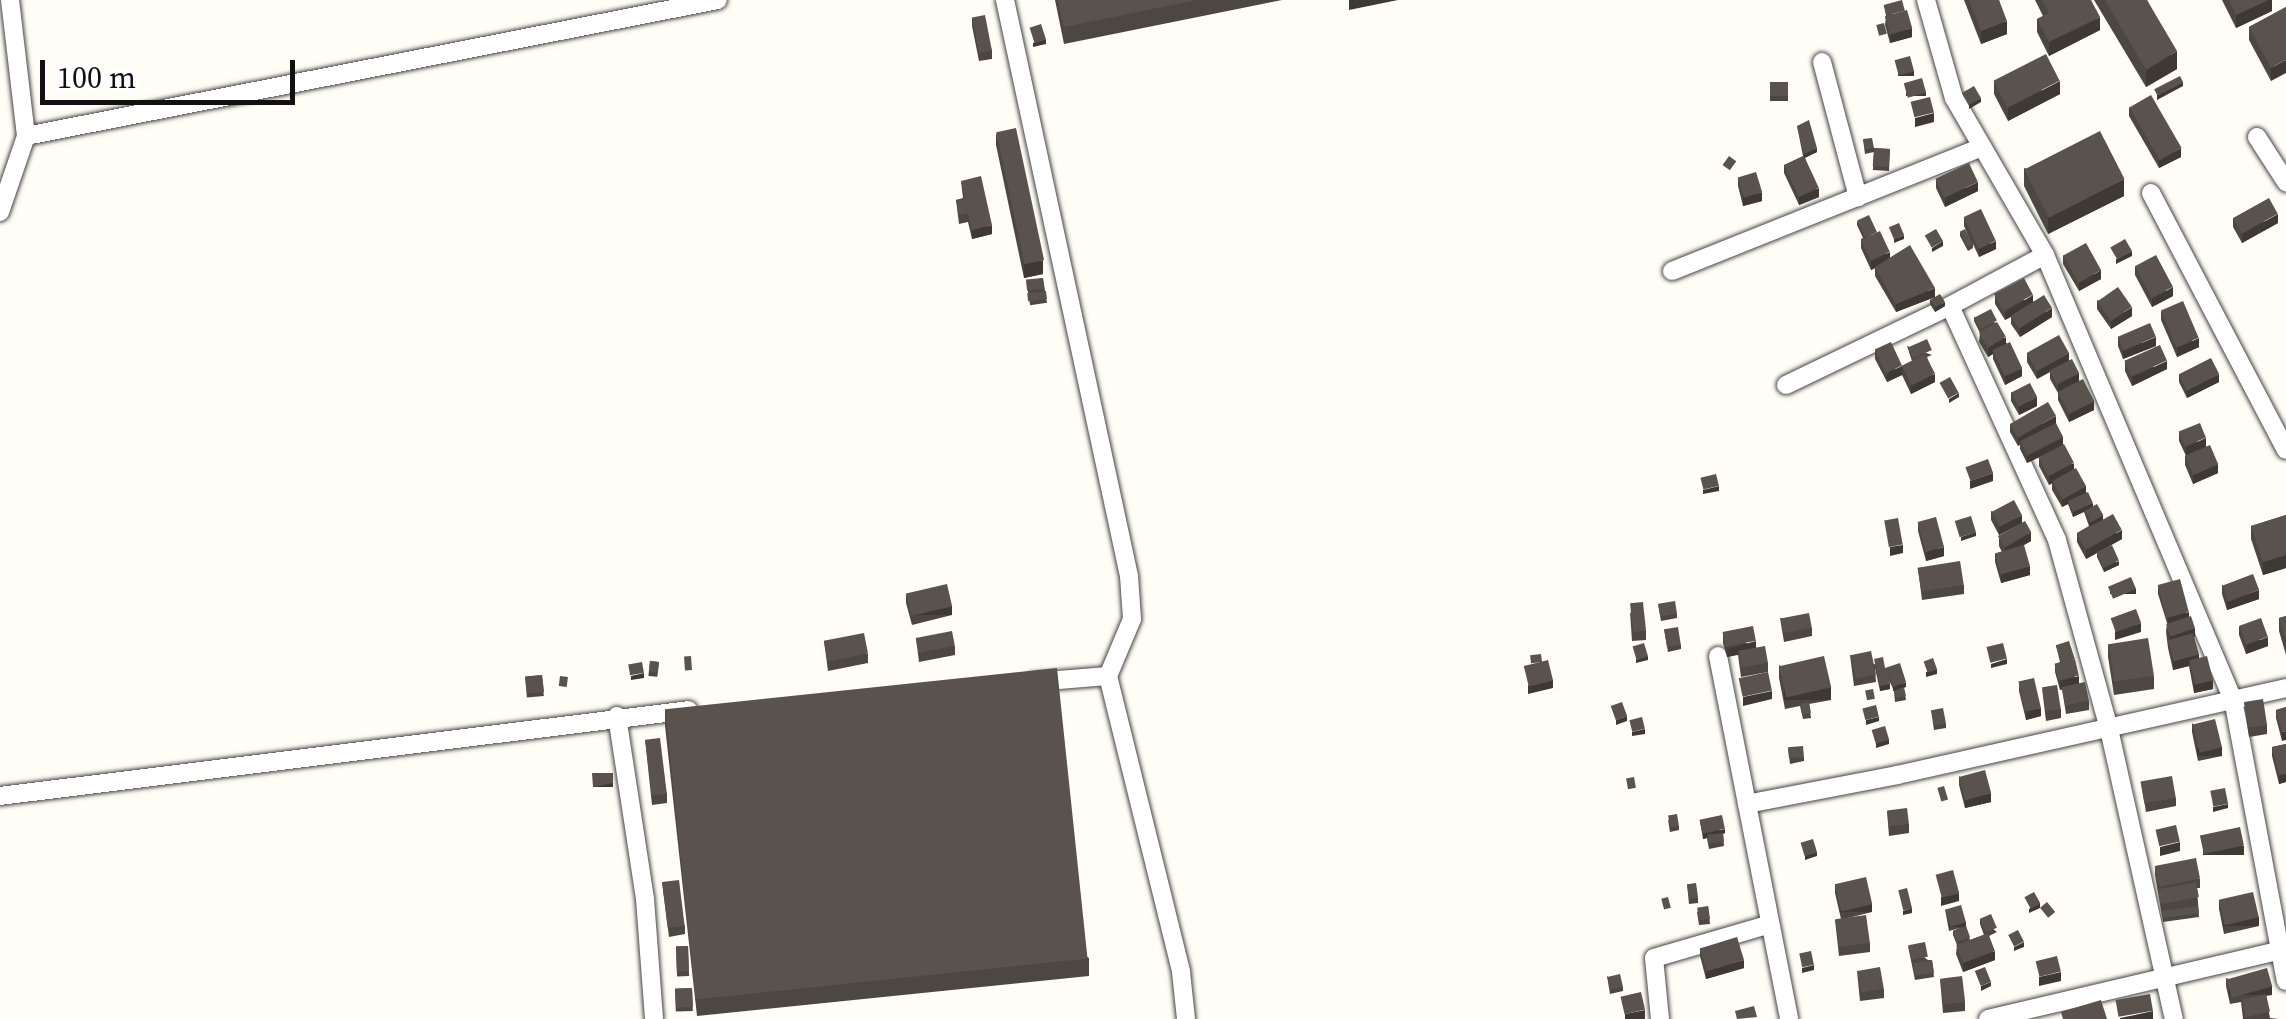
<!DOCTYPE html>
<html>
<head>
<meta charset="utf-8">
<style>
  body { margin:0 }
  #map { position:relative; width:2286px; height:1019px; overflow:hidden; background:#fffdf5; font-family:"Source Serif 4",serif }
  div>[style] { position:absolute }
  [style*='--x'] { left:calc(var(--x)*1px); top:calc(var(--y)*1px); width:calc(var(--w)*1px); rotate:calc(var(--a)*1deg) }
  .roads { filter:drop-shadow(0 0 2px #444) drop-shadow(0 0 2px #444) }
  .minor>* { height:18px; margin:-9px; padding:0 9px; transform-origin:9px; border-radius:9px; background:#fff }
  .wall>* { inset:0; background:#4d4742; transform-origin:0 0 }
  .shaded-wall>* { inset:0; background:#3f3936; transform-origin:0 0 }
  .building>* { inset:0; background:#5a524d; transform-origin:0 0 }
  span { translate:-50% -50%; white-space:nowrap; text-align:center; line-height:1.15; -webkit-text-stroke:10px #fff; paint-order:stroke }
  .scale { position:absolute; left:40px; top:60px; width:255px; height:45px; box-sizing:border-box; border:5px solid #111; border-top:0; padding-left:12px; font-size:30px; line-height:35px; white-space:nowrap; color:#111; -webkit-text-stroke:8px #fff; paint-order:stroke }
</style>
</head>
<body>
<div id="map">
  <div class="roads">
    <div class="minor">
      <div style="--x:1005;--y:0;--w:589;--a:77.85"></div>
      <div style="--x:1129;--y:576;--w:43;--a:86"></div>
      <div style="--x:1132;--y:619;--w:62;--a:112.8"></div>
      <div style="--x:1108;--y:676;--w:305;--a:76.1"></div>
      <div style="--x:1181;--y:972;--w:47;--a:83.9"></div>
      <div style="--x:1926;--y:0;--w:102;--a:74.1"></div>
      <div style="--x:1954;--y:98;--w:181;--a:59.9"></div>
      <div style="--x:2045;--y:255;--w:482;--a:67.1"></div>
      <div style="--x:2233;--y:699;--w:287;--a:79.4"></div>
      <div style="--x:1822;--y:62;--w:140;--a:75.1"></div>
      <div style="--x:26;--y:136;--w:705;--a:-11.12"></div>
      <div style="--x:2257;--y:137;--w:54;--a:57.2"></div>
      <div style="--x:2151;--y:193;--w:290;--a:62.3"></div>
      <div style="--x:0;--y:212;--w:80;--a:-71.1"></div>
      <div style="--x:26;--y:136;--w:137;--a:-96.7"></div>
      <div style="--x:2045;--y:255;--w:108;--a:151.8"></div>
      <div style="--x:1950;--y:306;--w:257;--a:65.4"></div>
      <div style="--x:2057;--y:540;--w:196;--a:74.6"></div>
      <div style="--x:2109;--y:729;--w:297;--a:77.4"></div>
      <div style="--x:1672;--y:271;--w:334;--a:-21.8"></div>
      <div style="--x:1786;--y:385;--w:182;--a:-25.7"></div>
      <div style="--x:1718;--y:656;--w:370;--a:78.9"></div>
      <div style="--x:1034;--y:682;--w:74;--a:-4.6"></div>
      <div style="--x:617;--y:716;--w:185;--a:81.3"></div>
      <div style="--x:645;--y:899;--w:120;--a:85.7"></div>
      <div style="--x:0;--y:796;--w:694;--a:-7.11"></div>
      <div style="--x:1747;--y:804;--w:153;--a:-10.9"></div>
      <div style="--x:1897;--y:775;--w:399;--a:-12.6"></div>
      <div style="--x:1660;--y:1019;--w:61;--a:-95.6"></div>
      <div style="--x:1654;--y:958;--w:121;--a:-16.3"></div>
      <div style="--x:1988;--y:1019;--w:306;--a:-13.2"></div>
    </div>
  </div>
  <div class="wall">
    <div style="clip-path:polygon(1055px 0,1282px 0,1064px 44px)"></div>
    <div style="clip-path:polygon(1964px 0,1999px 0,2007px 34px,1981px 44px)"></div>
    <div style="clip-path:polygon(2035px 0,2091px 0,2100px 30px,2049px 56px,2037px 32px,2037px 19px,2043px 16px)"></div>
    <div style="clip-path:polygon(2094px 0,2147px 0,2177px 69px,2146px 87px)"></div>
    <div style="clip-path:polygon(2222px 0,2272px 0,2272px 11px,2236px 28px)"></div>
    <div style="clip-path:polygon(1884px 5px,1912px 37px,1890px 43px,1885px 25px,1886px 16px)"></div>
    <div style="clip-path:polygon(2286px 7px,2271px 81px,2249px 40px,2249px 27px)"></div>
    <div style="clip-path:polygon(972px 17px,992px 50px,992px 59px,979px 61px,972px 26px)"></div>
    <div style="clip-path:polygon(1994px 81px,2060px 94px,2008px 121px,1994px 94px)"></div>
    <div style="left:1770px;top:82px;width:18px;height:19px"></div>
    <div style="clip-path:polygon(2129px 107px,2181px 157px,2159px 168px,2129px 116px)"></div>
    <div style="clip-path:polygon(1797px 126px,1817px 152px,1805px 158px,1819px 197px,1799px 205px,1784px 173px,1784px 165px,1803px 156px)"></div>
    <div style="clip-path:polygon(996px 132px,1043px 274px,1024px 278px,996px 145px)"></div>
    <div style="clip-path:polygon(1863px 139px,1874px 148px,1890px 149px,1889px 171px,1873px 170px,1874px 152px,1865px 154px)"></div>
    <div style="clip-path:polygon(2024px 168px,2124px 196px,2048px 234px,2024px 186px)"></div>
    <div style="clip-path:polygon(1738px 177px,1762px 201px,1743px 206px,1738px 186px)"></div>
    <div style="clip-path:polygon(1936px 179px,1978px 191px,1945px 207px,1936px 188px)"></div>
    <div style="clip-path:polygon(961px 181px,992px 234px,972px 239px,968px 222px,959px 224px,956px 200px,963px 198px)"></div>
    <div style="clip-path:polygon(1964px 217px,1996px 249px,1979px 257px,1973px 244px,1973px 248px,1968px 251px,1960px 236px,1960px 232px,1970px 240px,1964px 226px)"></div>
    <div style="clip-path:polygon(2233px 218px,2278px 223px,2242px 243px,2233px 227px)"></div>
    <div style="clip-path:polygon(1857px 221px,1890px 258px,1935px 297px,1945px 306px,1935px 312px,1930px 304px,1930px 300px,1935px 297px,1896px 312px,1875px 276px,1875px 268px,1871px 270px,1861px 248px,1861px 239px,1863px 238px,1857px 225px)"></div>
    <div style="clip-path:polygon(2063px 255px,2101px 279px,2079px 291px,2063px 264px)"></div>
    <div style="clip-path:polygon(2135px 266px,2173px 296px,2152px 307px,2135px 275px)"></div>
    <div style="left:1043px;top:278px;width:25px;height:17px;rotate:81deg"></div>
    <div style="clip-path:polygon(1995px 296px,2033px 301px,2052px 317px,2020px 337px,2011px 324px,2011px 317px,2005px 320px,1995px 304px)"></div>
    <div style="clip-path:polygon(2097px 300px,2132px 316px,2111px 329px,2097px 309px)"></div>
    <div style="clip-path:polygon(2161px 311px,2199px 347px,2177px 357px,2161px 320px)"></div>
    <div style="clip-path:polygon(1974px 317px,1997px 323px,2022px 376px,2005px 385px,1993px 359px,1993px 354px,1988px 357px,1979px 342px,1980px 333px,1974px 321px)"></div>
    <div style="clip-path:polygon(2118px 337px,2156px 346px,2123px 359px,2118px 346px)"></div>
    <div style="clip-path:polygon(1907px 346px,1932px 355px,1927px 357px,1935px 382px,1911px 394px,1902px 375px,1902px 366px,1912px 361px)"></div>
    <div style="clip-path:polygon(1875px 350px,1902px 375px,1887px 382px,1875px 359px)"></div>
    <div style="clip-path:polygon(2027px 353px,2069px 360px,2094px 410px,2069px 422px,2058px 400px,2058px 393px,2050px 379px,2050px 372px,2037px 379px,2027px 362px)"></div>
    <div style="clip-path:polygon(2125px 362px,2167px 369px,2132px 386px,2125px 371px)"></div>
    <div style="clip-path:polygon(2179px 374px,2219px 382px,2187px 398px,2179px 382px)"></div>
    <div style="clip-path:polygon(2011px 392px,2037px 406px,2019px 415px,2011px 401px)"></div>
    <div style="clip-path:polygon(2010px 424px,2056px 424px,2063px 445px,2074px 469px,2093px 506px,2103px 519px,2122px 539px,2102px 550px,2119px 565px,2104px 572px,2097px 557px,2097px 553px,2086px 559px,2077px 542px,2077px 533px,2089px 526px,2084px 512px,2073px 517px,2068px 504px,2062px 507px,2052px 490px,2052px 483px,2049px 485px,2039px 466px,2039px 458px,2043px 455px,2027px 463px,2020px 449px,2020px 445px,2018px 446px,2010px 432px)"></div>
    <div style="clip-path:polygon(2179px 432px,2206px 446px,2218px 473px,2193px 484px,2185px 465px,2185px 456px,2186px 456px,2179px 441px)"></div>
    <div style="clip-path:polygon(1991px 511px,2022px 523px,2031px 541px,2022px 546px,2030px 575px,2001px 583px,1995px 562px,1995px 554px,2002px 552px,1999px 546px,1999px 537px,2020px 524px,1999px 535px,1991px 520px)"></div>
    <div style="clip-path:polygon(2286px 515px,2286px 568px,2263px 575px,2251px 539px,2251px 526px)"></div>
    <div style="clip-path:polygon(1918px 522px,1944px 556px,1926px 561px,1918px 531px)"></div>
    <div style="clip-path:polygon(1918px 568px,1964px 585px,1964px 594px,1922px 600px)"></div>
    <div style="clip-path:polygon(2158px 585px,2189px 617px,2199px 658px,2213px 689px,2194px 693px,2189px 666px,2173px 670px,2168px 648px,2166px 632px,2167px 623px,2158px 594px)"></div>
    <div style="clip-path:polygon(2222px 585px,2259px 599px,2227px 610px,2222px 594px)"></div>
    <div style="clip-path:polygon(906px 594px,952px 615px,912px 625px,906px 603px)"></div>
    <div style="clip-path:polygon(1658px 604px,1677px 614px,1677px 618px,1661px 621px)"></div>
    <div style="clip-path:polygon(1630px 612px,1646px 631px,1646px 640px,1632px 641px)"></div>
    <div style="clip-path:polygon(2286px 616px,2286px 655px,2279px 631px,2279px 618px)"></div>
    <div style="clip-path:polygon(1780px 618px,1812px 628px,1812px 636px,1784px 642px)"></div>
    <div style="clip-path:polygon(2239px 626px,2268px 646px,2246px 654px,2239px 635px)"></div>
    <div style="clip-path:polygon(1664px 629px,1681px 645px,1681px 649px,1668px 652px)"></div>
    <div style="clip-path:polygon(1723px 634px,1756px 647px,1768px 663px,1768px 672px,1741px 677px,1738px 655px,1727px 657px,1723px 643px)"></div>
    <div style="clip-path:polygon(916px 638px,955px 646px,955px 655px,919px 662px)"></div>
    <div style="clip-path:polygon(824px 641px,868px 654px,868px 663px,828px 671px)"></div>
    <div style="clip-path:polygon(2108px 644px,2154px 676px,2154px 689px,2114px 695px,2108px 657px)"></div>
    <div style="clip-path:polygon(2056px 645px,2089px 701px,2089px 710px,2066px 714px,2062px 689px,2060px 690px,2055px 672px,2055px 664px,2060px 662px)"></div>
    <div style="clip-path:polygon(1850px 655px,1885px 668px,1906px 687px,1898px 689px,1904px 688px,1906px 700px,1895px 702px,1894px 691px,1889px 680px,1890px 689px,1880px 691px,1875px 668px,1876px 682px,1854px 686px)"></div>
    <div style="left:650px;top:661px;width:9px;height:15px;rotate:6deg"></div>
    <div style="clip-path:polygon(1779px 665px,1831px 700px,1809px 704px,1811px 718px,1803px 719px,1800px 706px,1785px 709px,1779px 678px)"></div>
    <div style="left:542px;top:675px;width:21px;height:17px;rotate:85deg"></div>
    <div style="clip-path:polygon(2019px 682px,2041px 716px,2026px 720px,2019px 691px)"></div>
    <div style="clip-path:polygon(2042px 688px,2061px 709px,2061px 718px,2046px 721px)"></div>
    <div style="clip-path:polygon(2244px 702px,2267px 725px,2267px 734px,2249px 737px)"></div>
    <div style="clip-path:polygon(2286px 707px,2282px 741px,2276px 718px,2276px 710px)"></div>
    <div style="clip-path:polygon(665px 709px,1089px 958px,1089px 976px,697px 1016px,665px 726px)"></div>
    <div style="clip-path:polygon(1931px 710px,1946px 724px,1946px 728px,1934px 730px)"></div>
    <div style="clip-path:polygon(2192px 723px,2222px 756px,2198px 761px,2192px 732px)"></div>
    <div style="clip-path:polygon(645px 739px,667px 794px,667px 803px,652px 805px)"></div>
    <div style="clip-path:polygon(2286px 744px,2286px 782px,2279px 784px,2272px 756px,2272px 747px)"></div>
    <div style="clip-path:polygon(1788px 748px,1804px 757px,1804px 761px,1790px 764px)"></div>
    <div style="clip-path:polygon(1959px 776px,1991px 802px,1965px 808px,1959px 785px)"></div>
    <div style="clip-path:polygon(2141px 782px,2176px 798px,2176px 806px,2146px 812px)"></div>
    <div style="clip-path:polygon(1887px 811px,1909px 824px,1909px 833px,1889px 836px)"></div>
    <div style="clip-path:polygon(1668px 820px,1679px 826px,1679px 830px,1670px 832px)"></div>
    <div style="clip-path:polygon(1700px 821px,1725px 833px,1723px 834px,1724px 846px,1709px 849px,1707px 838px,1703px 839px)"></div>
    <div style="clip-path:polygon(2155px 866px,2200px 879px,2200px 888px,2197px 888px,2199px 917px,2163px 922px,2155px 875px)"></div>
    <div style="clip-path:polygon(662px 882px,685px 926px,685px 934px,669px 937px)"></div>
    <div style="clip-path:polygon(1687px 884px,1698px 898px,1698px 903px,1689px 904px)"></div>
    <div style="clip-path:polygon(1835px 884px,1872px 912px,1844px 919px,1870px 943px,1870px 952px,1839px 956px,1835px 920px,1841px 919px,1835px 893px)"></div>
    <div style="clip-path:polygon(2219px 900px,2259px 926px,2224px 934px,2219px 909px)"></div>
    <div style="clip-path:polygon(1708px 906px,1710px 924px,1699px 925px,1697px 912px)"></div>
    <div style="clip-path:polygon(1945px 909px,1966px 926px,1970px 940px,1984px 935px,1980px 924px,1980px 919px,1997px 932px,1989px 936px,1995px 960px,1963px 972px,1956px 954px,1957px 945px,1953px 935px,1953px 931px,1960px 928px,1949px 931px)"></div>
    <div style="left:688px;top:946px;width:30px;height:12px;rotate:88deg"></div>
    <div style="clip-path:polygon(1908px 946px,1928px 960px,1932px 960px,1934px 977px,1915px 980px)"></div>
    <div style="clip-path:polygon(1700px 948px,1744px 968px,1706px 979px,1700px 956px)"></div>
    <div style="clip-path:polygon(1857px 971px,1884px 989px,1884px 998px,1860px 1001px)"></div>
    <div style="clip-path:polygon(1607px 976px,1623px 987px,1623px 991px,1610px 994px)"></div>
    <div style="clip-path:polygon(2226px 978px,2272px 995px,2266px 996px,2270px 1018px,2279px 1019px,2243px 1019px,2241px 1002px,2230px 1004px,2226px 986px)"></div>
    <div style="clip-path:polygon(1940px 979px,1965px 1002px,1965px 1011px,1943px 1013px)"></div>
    <div style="left:692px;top:988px;width:23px;height:17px;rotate:88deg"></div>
  </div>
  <div class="shaded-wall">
    <div style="clip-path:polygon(1349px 0,1398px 0,1349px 10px)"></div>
    <div style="clip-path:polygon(2268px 0,2272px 0,2272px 11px,2236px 28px,2236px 15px)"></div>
    <div style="clip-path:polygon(2100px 17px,2100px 30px,2049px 56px,2049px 42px)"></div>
    <div style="clip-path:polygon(2007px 21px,2007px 34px,1981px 44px,1981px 31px)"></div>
    <div style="clip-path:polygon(1912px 28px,1912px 37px,1890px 43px,1890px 34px)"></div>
    <div style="clip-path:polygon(1046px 39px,1046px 44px,1033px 47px,1033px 43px)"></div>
    <div style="clip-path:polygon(2177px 51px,2177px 69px,2146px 87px,2146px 70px)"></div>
    <div style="clip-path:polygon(2286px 60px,2286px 73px,2271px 81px,2271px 68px)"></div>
    <div style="left:1914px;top:71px;width:5px;height:16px;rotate:90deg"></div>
    <div style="clip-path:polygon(2060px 81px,2060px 94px,2008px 121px,2008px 108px)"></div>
    <div style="clip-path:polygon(2183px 82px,2183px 86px,2157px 100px,2157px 95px)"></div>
    <div style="left:1926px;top:92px;width:4px;height:20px;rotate:90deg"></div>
    <div style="clip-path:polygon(1981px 98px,1981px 102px,1969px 109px,1969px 104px)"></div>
    <div style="clip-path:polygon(1934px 113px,1934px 122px,1915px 127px,1915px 118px)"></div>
    <div style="clip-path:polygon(1817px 148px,1817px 152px,1804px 158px,1804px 154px)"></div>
    <div style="clip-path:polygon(2181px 148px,2181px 157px,2159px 168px,2159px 160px)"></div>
    <div style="clip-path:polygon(2124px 179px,2124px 196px,2048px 234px,2048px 216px)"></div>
    <div style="clip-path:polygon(1978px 182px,1978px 191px,1945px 207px,1945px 198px)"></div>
    <div style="clip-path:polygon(1819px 188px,1819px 197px,1799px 205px,1799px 197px)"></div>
    <div style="clip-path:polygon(1762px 192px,1762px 201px,1743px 206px,1743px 197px)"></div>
    <div style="clip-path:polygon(2278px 214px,2278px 223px,2242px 243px,2242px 234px)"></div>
    <div style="clip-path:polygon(992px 225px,992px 234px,972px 239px,972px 230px)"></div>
    <div style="clip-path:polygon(1904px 235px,1904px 239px,1894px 243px,1894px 239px)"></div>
    <div style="clip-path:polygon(1943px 241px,1943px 246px,1932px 252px,1932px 248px)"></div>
    <div style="clip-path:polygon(1996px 241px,1996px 249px,1979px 257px,1979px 249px)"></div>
    <div style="clip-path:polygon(2132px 251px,2132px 256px,2116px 264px,2116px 259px)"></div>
    <div style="clip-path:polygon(1890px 252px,1890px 261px,1871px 270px,1871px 261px)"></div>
    <div style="clip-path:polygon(1043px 260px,1043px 274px,1024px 278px,1024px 264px)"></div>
    <div style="clip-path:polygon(2101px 270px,2101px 279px,2079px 291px,2079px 283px)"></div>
    <div style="clip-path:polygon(2173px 287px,2173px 296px,2152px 307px,2152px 299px)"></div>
    <div style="clip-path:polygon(1935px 288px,1935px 297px,1896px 312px,1896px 304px)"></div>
    <div style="clip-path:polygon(2033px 295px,2033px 303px,2005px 320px,2005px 312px)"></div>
    <div style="clip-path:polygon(1945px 302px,1945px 306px,1935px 312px,1935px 307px)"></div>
    <div style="clip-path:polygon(2132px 307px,2132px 316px,2111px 329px,2111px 321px)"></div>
    <div style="clip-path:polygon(2052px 308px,2052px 317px,2020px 337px,2020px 328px)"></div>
    <div style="clip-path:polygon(2006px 337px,2006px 346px,1993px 350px,1993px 354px,1988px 357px,1988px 348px)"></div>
    <div style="clip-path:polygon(2156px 337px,2156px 346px,2123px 359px,2123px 351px)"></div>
    <div style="clip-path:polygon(2199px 338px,2199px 347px,2177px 357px,2177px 348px)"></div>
    <div style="clip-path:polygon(2069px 353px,2069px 361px,2037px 379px,2037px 370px)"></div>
    <div style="clip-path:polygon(2167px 361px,2167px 369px,2132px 386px,2132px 377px)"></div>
    <div style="clip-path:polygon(1902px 366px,1902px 375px,1887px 382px,1887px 373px)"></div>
    <div style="clip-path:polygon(2022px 368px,2022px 376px,2005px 385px,2005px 376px)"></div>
    <div style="clip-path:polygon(2079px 373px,2079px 382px,2058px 393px,2058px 384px)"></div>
    <div style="clip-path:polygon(1935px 374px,1935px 382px,1911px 394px,1911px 385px)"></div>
    <div style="clip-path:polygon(2219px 374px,2219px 382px,2187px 398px,2187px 389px)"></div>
    <div style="clip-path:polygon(1959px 393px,1959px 397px,1949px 403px,1949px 399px)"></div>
    <div style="clip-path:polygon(2037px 397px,2037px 406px,2019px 415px,2019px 406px)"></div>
    <div style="clip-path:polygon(2094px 401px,2094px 410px,2069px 422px,2069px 413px)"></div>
    <div style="clip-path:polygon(2056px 416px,2056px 424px,2020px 441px,2018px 446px,2018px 437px)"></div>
    <div style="clip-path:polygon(2063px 437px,2063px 446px,2027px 463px,2027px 455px)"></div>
    <div style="clip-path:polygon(2206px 438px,2206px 447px,2186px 456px,2186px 447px)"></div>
    <div style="clip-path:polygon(2074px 463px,2074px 472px,2049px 485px,2049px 476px)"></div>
    <div style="clip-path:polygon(2218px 464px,2218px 473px,2193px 484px,2193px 475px)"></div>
    <div style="clip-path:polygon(1993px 473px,1993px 481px,1970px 489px,1970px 481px)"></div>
    <div style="clip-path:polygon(1719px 486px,1719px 491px,1703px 494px,1703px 490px)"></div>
    <div style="clip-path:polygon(2086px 486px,2086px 495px,2062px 507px,2062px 499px)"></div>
    <div style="clip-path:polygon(2093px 503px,2093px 507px,2073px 517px,2073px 512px)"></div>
    <div style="clip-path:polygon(2022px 515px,2022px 523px,1999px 535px,1999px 526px)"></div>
    <div style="clip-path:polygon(2103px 515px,2103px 520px,2089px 526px,2089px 522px)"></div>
    <div style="clip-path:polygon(2122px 530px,2122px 539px,2086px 559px,2086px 550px)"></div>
    <div style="clip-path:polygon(1976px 532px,1976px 536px,1961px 541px,1961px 537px)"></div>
    <div style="clip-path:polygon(2031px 532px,2031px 541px,2005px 556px,2005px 548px)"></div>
    <div style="clip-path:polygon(1903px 545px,1903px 553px,1890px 556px,1890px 547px)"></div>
    <div style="clip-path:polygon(1944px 547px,1944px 556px,1926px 561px,1926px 552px)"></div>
    <div style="clip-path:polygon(2286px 555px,2286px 568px,2263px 575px,2263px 562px)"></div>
    <div style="clip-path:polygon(2119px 561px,2119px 565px,2104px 572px,2104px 568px)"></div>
    <div style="clip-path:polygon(2030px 566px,2030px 575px,2001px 583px,2001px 574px)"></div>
    <div style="left:2136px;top:589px;width:5px;height:26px;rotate:90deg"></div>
    <div style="clip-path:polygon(2259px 590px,2259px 599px,2227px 610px,2227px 601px)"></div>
    <div style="left:952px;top:606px;width:9px;height:41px;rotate:90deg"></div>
    <div style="clip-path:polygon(2189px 612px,2189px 621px,2168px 627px,2168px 618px)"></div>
    <div style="clip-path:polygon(2141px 623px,2141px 632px,2115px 640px,2115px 631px)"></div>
    <div style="clip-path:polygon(2195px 628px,2195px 637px,2169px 644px,2169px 635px)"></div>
    <div style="clip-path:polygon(2268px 637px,2268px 646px,2246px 654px,2246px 645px)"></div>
    <div style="clip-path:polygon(1756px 641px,1756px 650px,1727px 657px,1727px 649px)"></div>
    <div style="clip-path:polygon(2199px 654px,2199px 663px,2189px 660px,2189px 666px,2173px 670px,2173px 661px)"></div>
    <div style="clip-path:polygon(1648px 656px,1648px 660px,1636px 663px,1636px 659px)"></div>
    <div style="clip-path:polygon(2007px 659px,2007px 664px,1991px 668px,1991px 664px)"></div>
    <div style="clip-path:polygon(1937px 669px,1937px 674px,1926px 677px,1926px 672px)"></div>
    <div style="clip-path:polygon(644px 673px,644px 678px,631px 680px,631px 676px)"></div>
    <div style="clip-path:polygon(2079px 676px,2079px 685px,2060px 690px,2060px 681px)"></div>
    <div style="clip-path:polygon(1553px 680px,1553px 688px,1528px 694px,1528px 685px)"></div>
    <div style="clip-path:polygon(2213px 680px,2213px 689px,2194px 693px,2194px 684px)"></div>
    <div style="clip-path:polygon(1906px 682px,1906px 687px,1893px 691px,1893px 687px)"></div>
    <div style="clip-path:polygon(1890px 684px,1890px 689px,1880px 691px,1880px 686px)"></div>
    <div style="left:1831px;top:687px;width:13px;height:47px;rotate:90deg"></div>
    <div style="clip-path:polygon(1772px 691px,1772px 699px,1743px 706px,1743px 697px)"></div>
    <div style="clip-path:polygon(2041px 708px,2041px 716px,2026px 720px,2026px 711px)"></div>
    <div style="clip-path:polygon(1627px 716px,1627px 721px,1616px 725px,1616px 720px)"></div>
    <div style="clip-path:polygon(1879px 717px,1879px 721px,1866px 725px,1866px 720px)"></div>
    <div style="clip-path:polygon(1645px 729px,1645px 734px,1632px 736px,1632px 732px)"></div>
    <div style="clip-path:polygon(2286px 731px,2286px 740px,2282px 741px,2282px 732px)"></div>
    <div style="clip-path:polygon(1889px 739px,1889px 744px,1876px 748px,1876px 743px)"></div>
    <div style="left:2222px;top:747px;width:9px;height:25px;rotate:90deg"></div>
    <div style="clip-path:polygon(2286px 774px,2286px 782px,2279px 784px,2279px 775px)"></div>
    <div style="left:613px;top:783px;width:4px;height:20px;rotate:90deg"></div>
    <div style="clip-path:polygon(1991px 793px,1991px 802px,1965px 808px,1965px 799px)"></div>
    <div style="clip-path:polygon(2228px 804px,2228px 808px,2213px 812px,2213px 807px)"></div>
    <div style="clip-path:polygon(1725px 829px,1725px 833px,1703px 839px,1703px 834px)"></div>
    <div style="clip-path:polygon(2180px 842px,2180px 851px,2160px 856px,2160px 847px)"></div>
    <div style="left:2244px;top:846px;width:9px;height:41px;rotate:90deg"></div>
    <div style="clip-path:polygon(1817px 852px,1817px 856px,1805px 860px,1805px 855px)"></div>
    <div style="clip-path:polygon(1959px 893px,1959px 901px,1941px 906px,1941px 897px)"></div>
    <div style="clip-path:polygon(2040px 903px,2040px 908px,2029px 913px,2029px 909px)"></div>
    <div style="left:1872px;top:904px;width:8px;height:32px;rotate:90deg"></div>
    <div style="clip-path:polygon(1912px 908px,1912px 913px,1903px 915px,1903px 911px)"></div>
    <div style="left:2259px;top:917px;width:9px;height:36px;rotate:90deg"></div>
    <div style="left:1966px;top:922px;width:5px;height:17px;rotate:90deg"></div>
    <div style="clip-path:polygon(2024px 942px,2024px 947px,2014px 951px,2014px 947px)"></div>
    <div style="clip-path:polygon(1995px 951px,1995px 960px,1963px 972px,1963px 963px)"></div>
    <div style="clip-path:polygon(1744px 960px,1744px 968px,1706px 979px,1706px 970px)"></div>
    <div style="clip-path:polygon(1814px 965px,1814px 970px,1802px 973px,1802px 968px)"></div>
    <div style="clip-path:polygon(2061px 972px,2061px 981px,2039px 986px,2039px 977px)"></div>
    <div style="clip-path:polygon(1991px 982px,1991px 986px,1981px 991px,1981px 986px)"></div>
    <div style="left:2272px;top:986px;width:9px;height:43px;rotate:90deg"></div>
    <div style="clip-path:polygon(1645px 1010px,1645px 1019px,1625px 1019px,1625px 1014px)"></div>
    <div style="clip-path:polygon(2153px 1011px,2153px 1019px,2120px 1019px,2120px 1018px)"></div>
  </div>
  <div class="building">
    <div style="clip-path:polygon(1058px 0,1197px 0,1064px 27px)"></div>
    <div style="left:1902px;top:0;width:11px;height:19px;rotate:75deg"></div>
    <div style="clip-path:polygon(1969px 0,1999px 0,2007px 21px,1981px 31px)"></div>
    <div style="clip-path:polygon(2042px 0,2091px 0,2100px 17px,2049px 42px,2037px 19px,2049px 13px)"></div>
    <div style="clip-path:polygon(2105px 0,2147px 0,2177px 51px,2146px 70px)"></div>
    <div style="clip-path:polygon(2229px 0,2268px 0,2236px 15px)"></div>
    <div style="clip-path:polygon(2286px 7px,2286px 60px,2271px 68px,2249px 27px)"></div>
    <div style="left:1907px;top:10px;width:19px;height:23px;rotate:74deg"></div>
    <div style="left:985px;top:15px;width:36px;height:13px;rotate:79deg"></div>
    <div style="left:1884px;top:23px;width:11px;height:8px;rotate:75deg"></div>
    <div style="left:1041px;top:24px;width:16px;height:12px;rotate:72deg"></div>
    <div style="left:2046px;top:54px;width:30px;height:59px;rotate:63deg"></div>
    <div style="left:1910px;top:56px;width:16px;height:16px;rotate:75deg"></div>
    <div style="left:2180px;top:76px;width:7px;height:29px;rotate:63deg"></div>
    <div style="left:1922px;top:78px;width:15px;height:19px;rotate:74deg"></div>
    <div style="left:1770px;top:82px;width:18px;height:14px"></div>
    <div style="left:1974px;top:86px;width:14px;height:14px;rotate:60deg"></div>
    <div style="left:2151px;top:95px;width:61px;height:25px;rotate:60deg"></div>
    <div style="left:1930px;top:97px;width:16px;height:20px;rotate:76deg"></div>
    <div style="clip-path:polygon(1809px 120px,1817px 148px,1804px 154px,1797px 126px)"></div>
    <div style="left:1016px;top:128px;width:135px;height:20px;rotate:78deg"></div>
    <div style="left:2100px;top:131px;width:54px;height:85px;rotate:63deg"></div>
    <div style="clip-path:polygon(1872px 138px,1874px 148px,1865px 149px,1863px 139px)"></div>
    <div style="left:1874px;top:148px;width:16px;height:18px;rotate:4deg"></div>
    <div style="left:1729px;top:156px;width:9px;height:11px;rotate:36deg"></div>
    <div style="left:1804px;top:156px;width:35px;height:22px;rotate:65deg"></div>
    <div style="left:1969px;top:163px;width:21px;height:37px;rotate:65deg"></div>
    <div style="left:1756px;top:172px;width:21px;height:19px;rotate:73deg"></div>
    <div style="clip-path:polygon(981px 176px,992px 225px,972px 230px,968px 213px,959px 215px,956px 200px,965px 198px,961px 181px)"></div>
    <div style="left:2269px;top:198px;width:18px;height:41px;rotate:61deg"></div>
    <div style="left:1981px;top:209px;width:35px;height:19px;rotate:65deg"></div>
    <div style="left:1869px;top:215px;width:19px;height:13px;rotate:65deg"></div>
    <div style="left:1899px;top:223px;width:13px;height:11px;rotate:67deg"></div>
    <div style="left:1936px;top:229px;width:14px;height:13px;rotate:60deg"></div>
    <div style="left:1965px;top:229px;width:17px;height:6px;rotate:62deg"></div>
    <div style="left:1880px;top:231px;width:23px;height:21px;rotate:65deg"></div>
    <div style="left:2125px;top:239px;width:14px;height:17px;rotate:60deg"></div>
    <div style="left:2086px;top:243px;width:31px;height:26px;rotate:61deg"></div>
    <div style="clip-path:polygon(1910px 245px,1935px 288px,1896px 304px,1875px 267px)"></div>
    <div style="left:2156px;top:255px;width:36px;height:24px;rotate:62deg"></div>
    <div style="left:1043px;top:278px;width:11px;height:17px;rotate:85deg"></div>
    <div style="left:2024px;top:278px;width:19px;height:34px;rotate:62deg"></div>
    <div style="left:2118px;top:287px;width:24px;height:25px;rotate:55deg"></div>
    <div style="left:1046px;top:291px;width:8px;height:19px;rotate:83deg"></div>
    <div style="clip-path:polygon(1940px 294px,1945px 302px,1935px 307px,1930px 300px)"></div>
    <div style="left:2044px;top:295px;width:15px;height:39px;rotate:58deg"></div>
    <div style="left:2183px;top:301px;width:40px;height:24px;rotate:67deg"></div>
    <div style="left:1991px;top:309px;width:13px;height:19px;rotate:63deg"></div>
    <div style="left:1997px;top:322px;width:17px;height:21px;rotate:59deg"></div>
    <div style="left:2150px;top:323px;width:15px;height:35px;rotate:67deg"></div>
    <div style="left:2059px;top:335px;width:21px;height:37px;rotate:61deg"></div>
    <div style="left:1927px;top:339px;width:12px;height:21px;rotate:66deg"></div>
    <div style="left:1891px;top:342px;width:26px;height:18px;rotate:65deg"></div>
    <div style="left:2010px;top:342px;width:29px;height:19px;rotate:65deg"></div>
    <div style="left:2160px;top:345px;width:17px;height:39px;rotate:66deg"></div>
    <div style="left:1925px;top:354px;width:22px;height:26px;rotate:63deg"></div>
    <div style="left:2211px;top:358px;width:18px;height:36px;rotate:63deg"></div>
    <div style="left:2072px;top:359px;width:16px;height:25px;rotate:63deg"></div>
    <div style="left:1950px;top:377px;width:18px;height:12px;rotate:61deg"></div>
    <div style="left:2083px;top:379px;width:25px;height:28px;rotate:63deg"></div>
    <div style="left:2030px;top:383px;width:16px;height:21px;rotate:63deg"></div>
    <div style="left:2048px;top:402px;width:16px;height:44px;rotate:60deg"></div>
    <div style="left:2056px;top:423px;width:16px;height:40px;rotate:63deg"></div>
    <div style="left:2200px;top:423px;width:16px;height:23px;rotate:68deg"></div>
    <div style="left:2064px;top:444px;width:21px;height:29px;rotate:62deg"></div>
    <div style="left:2210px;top:445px;width:21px;height:27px;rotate:67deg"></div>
    <div style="left:1988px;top:459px;width:15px;height:24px;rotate:70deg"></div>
    <div style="left:2076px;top:468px;width:21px;height:27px;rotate:61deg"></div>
    <div style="left:1716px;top:474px;width:12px;height:16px;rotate:76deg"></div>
    <div style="left:2088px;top:492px;width:12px;height:22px;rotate:66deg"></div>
    <div style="left:2014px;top:500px;width:17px;height:25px;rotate:62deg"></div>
    <div style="left:2097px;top:504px;width:13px;height:14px;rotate:61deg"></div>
    <div style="left:2113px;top:514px;width:18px;height:41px;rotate:61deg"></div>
    <div style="clip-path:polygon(2286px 515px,2286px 555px,2263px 562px,2251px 526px)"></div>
    <div style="left:1971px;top:516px;width:17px;height:17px;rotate:73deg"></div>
    <div style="left:1936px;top:517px;width:31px;height:19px;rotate:75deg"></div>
    <div style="left:1898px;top:518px;width:27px;height:14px;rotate:80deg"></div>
    <div style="left:2025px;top:521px;width:13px;height:31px;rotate:61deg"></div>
    <div style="left:2024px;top:545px;width:22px;height:30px;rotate:74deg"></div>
    <div style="left:2112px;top:545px;width:17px;height:17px;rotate:66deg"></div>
    <div style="left:1960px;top:561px;width:24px;height:43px;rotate:81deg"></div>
    <div style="left:2253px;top:574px;width:17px;height:33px;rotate:69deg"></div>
    <div style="left:2131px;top:577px;width:13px;height:25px;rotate:67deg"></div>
    <div style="left:2180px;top:579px;width:34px;height:23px;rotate:75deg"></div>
    <div style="left:947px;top:584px;width:23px;height:42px;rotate:77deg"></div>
    <div style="left:1675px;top:601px;width:13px;height:17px;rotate:81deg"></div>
    <div style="left:1643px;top:602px;width:29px;height:13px;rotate:84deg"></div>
    <div style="left:2136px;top:609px;width:15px;height:27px;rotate:70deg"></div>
    <div style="left:1809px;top:613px;width:15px;height:29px;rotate:79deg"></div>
    <div style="left:2191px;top:616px;width:13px;height:26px;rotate:72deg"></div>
    <div style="clip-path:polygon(2286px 616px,2286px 642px,2279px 618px)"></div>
    <div style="left:2261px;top:618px;width:20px;height:23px;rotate:70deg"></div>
    <div style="left:1753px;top:626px;width:15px;height:31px;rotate:79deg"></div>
    <div style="left:1678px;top:627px;width:18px;height:14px;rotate:81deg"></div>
    <div style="left:952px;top:631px;width:15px;height:37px;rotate:79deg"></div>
    <div style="left:864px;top:633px;width:21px;height:41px;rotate:79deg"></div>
    <div style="left:2193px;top:633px;width:22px;height:26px;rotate:74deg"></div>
    <div style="left:2148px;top:638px;width:38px;height:40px;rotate:81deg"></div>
    <div style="left:2069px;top:641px;width:19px;height:14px;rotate:72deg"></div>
    <div style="left:1644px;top:643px;width:14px;height:12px;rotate:73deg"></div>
    <div style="left:2003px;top:643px;width:16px;height:17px;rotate:76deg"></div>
    <div style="left:1765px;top:646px;width:17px;height:27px;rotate:80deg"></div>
    <div style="left:1871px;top:651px;width:24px;height:21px;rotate:78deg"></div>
    <div style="left:1541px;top:654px;width:8px;height:11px;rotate:83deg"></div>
    <div style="left:691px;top:656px;width:14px;height:7px;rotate:86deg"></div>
    <div style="left:1824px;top:656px;width:32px;height:46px;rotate:77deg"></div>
    <div style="left:2207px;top:656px;width:25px;height:18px;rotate:76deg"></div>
    <div style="clip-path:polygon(1883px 657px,1885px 668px,1900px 663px,1906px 682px,1893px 687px,1889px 674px,1890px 684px,1880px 686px,1874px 659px)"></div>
    <div style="left:1933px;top:658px;width:12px;height:10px;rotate:70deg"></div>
    <div style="left:2075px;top:659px;width:17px;height:21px;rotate:77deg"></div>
    <div style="left:1548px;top:660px;width:21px;height:25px;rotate:76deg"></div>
    <div style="left:650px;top:661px;width:9px;height:11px;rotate:6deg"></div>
    <div style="left:642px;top:662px;width:11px;height:14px;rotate:80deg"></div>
    <div style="left:1057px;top:668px;width:292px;height:394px;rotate:84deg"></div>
    <div style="left:1768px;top:672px;width:19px;height:30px;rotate:78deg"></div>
    <div style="left:542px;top:675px;width:17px;height:17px;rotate:83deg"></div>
    <div style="left:560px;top:676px;width:8px;height:10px;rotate:7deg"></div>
    <div style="left:2034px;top:678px;width:31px;height:16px;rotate:77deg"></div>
    <div style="left:2085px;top:682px;width:19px;height:24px;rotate:78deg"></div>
    <div style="left:2057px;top:685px;width:24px;height:15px;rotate:81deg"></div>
    <div style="left:1904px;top:688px;width:8px;height:10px;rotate:76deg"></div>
    <div style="left:1873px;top:689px;width:10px;height:8px;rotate:79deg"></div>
    <div style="left:2263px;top:699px;width:26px;height:19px;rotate:81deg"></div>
    <div style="left:1622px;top:702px;width:15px;height:12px;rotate:70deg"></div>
    <div style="left:1809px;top:702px;width:11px;height:9px;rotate:80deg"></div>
    <div style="left:1876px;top:705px;width:12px;height:14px;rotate:76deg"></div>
    <div style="clip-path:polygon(2286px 707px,2286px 731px,2282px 732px,2276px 710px)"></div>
    <div style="left:1943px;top:708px;width:16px;height:12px;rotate:79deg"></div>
    <div style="left:1642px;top:717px;width:12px;height:13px;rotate:76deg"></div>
    <div style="left:2215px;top:719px;width:29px;height:23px;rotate:76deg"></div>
    <div style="left:1885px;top:726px;width:14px;height:14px;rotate:73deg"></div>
    <div style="left:660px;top:738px;width:56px;height:15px;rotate:83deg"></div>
    <div style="clip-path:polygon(2286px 744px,2286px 774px,2279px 775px,2272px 747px)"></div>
    <div style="left:1803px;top:746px;width:11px;height:15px;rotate:85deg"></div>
    <div style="left:1985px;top:770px;width:24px;height:27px;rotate:75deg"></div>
    <div style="clip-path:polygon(592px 773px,613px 773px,613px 783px,593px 787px)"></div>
    <div style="left:2172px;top:776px;width:22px;height:32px;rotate:80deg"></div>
    <div style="left:1634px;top:777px;width:11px;height:8px;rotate:80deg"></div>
    <div style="left:1944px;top:786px;width:14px;height:7px;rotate:73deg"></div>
    <div style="left:2225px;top:788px;width:16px;height:15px;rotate:79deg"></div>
    <div style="left:1907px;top:808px;width:16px;height:20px;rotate:83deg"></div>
    <div style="left:1677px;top:814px;width:12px;height:9px;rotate:81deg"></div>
    <div style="left:1722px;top:815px;width:14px;height:23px;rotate:78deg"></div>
    <div style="left:2176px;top:825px;width:17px;height:21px;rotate:77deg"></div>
    <div style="left:2240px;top:827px;width:19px;height:41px;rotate:78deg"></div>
    <div style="left:1723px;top:833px;width:9px;height:16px;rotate:84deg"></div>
    <div style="left:1813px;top:839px;width:14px;height:13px;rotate:73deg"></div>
    <div style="left:2196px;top:858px;width:21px;height:42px;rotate:79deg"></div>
    <div style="left:1953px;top:870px;width:24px;height:18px;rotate:75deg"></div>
    <div style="left:1866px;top:877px;width:28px;height:32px;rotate:77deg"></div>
    <div style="left:679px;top:880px;width:46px;height:17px;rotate:83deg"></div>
    <div style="left:2196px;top:882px;width:15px;height:39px;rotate:79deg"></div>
    <div style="left:1696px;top:883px;width:15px;height:9px;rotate:82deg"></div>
    <div style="left:1907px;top:888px;width:21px;height:9px;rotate:76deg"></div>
    <div style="left:2034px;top:892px;width:13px;height:11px;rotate:61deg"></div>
    <div style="left:2253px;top:892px;width:26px;height:35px;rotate:77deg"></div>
    <div style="left:1668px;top:897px;width:11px;height:7px;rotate:75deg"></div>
    <div style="left:2047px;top:902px;width:13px;height:9px;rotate:51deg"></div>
    <div style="left:1961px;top:905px;width:18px;height:16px;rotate:74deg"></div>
    <div style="left:1708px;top:906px;width:13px;height:11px;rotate:81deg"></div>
    <div style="left:2198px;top:906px;width:7px;height:36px;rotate:82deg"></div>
    <div style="left:1991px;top:914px;width:15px;height:12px;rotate:67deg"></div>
    <div style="left:1866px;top:915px;width:28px;height:31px;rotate:82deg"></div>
    <div style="left:1966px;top:926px;width:12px;height:14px;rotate:70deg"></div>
    <div style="left:2018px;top:930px;width:13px;height:11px;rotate:63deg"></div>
    <div style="left:1988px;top:933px;width:19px;height:34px;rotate:69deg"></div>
    <div style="left:1737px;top:937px;width:24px;height:39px;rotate:73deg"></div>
    <div style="left:1925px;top:942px;width:15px;height:17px;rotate:79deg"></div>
    <div style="left:688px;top:946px;width:25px;height:12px;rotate:88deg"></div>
    <div style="left:1811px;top:951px;width:14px;height:12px;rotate:78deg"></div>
    <div style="left:2057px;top:956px;width:16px;height:22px;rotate:76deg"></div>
    <div style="left:1932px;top:960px;width:13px;height:19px;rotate:81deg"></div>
    <div style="left:1880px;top:967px;width:22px;height:23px;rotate:80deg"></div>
    <div style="left:1985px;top:967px;width:16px;height:11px;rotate:68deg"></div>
    <div style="left:2267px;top:968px;width:19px;height:42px;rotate:74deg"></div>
    <div style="left:1620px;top:974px;width:13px;height:13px;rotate:77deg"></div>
    <div style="left:1962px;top:976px;width:26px;height:22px;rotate:83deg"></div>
    <div style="left:692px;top:988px;width:19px;height:17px;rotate:87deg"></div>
    <div style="left:1641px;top:992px;width:18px;height:21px;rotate:77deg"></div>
    <div style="left:2150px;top:994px;width:17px;height:35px;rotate:80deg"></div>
    <div style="left:2266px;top:994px;width:18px;height:25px;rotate:77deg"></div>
    <div style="clip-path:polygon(2101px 1000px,2107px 1019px,2063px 1019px,2061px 1012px)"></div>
    <div style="clip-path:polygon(1754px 1006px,1757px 1017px,1737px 1019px,1735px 1011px)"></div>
  </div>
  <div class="scale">100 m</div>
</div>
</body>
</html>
